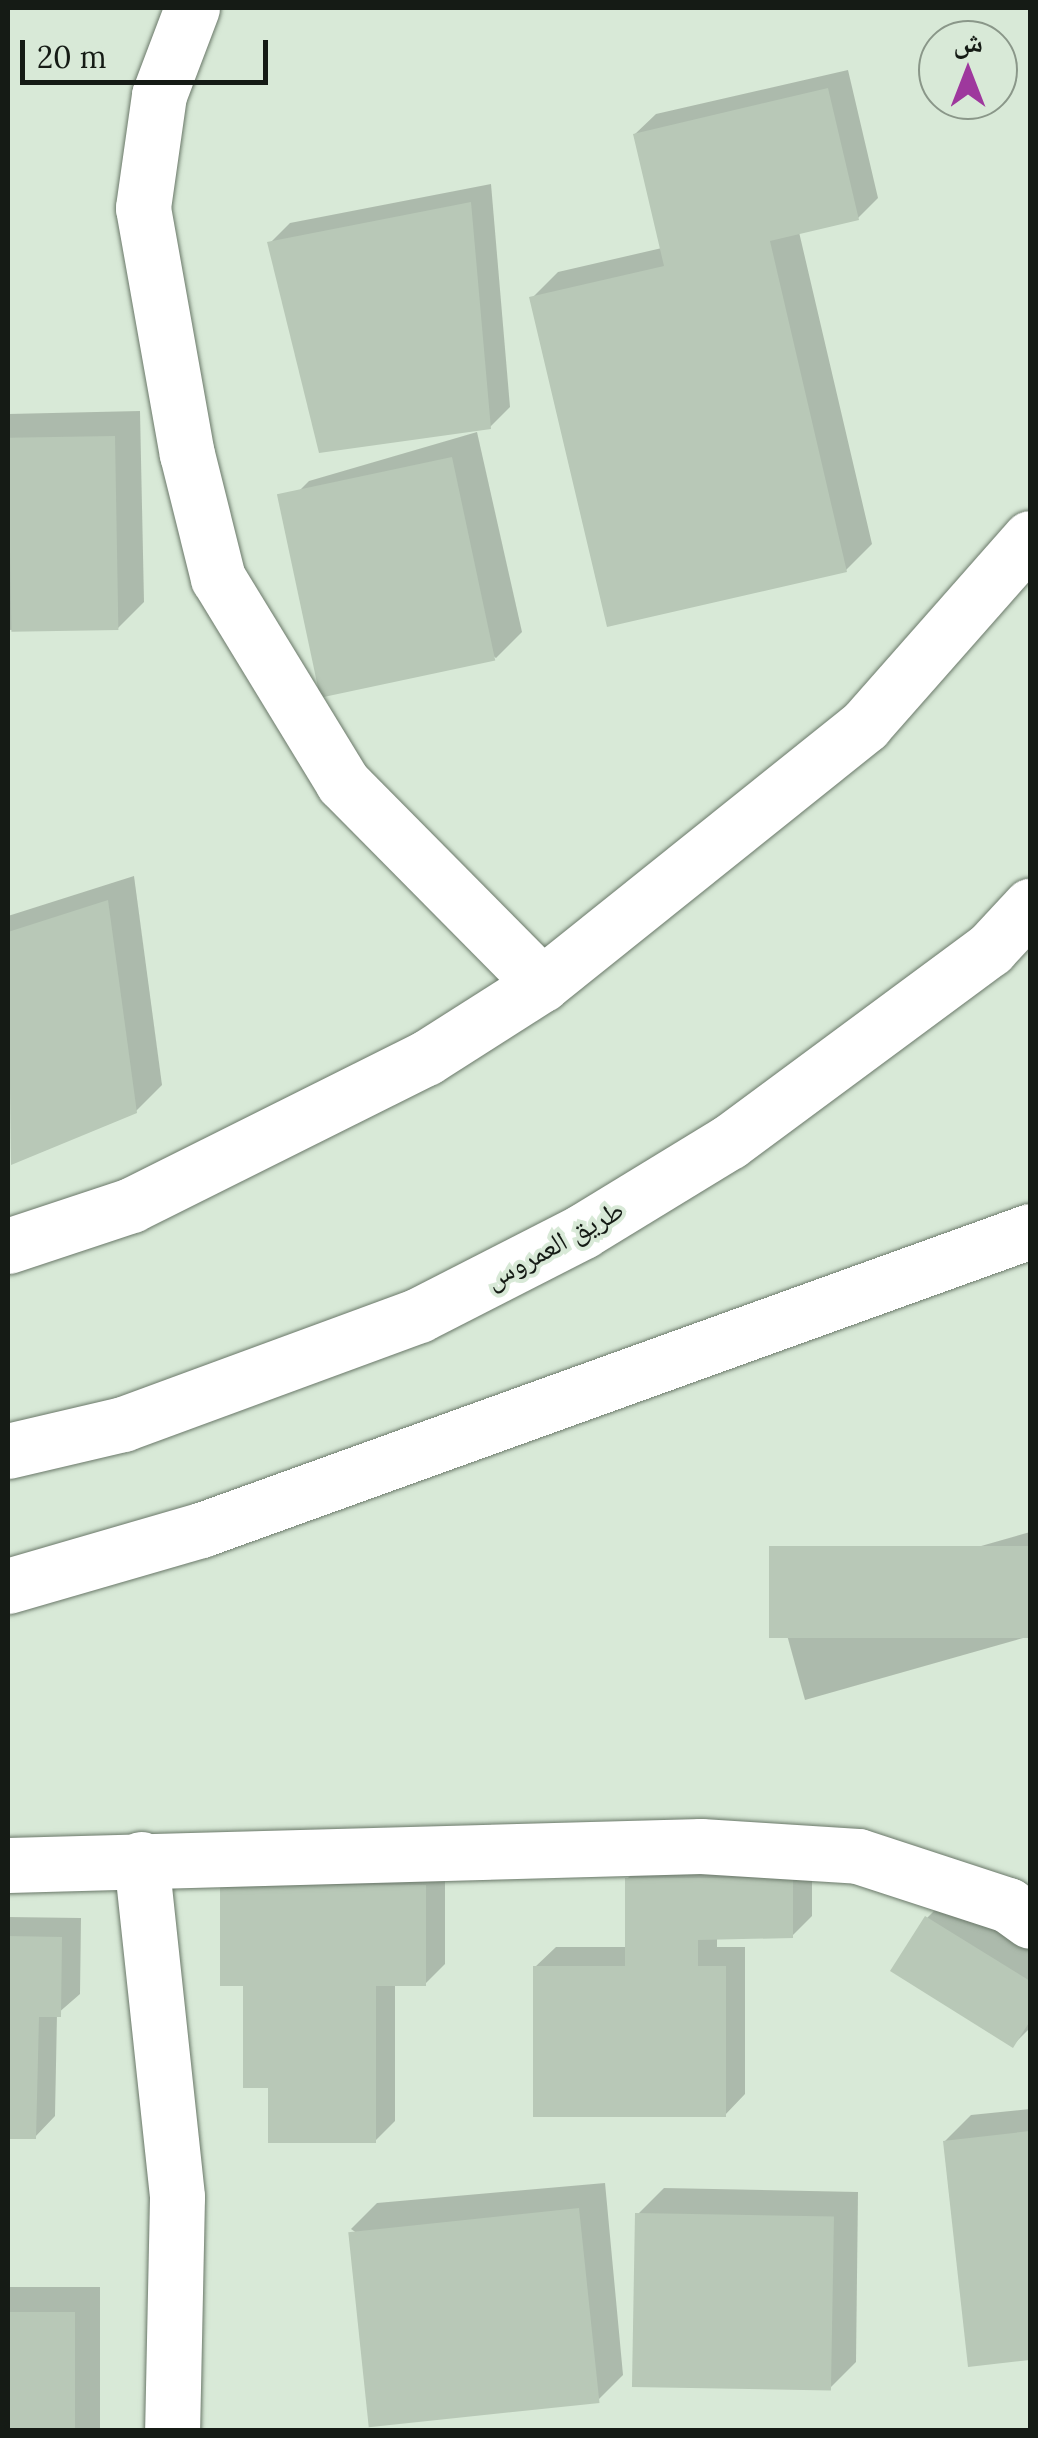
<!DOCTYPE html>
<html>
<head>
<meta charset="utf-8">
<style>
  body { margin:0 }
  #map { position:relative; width:1038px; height:2438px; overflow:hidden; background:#d8e9d7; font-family:Lora,"Noto Naskh Arabic",serif }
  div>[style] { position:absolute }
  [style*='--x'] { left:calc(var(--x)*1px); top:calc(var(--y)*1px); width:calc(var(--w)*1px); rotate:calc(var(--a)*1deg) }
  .shadow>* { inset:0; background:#0003; transform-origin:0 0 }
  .building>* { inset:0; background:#b8c8b7; transform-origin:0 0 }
  .roads { filter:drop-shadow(0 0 2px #6a7869) drop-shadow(0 0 2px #6a7869) }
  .minor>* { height:55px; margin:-27.5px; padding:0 27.5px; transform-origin:27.5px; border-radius:27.5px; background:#fff }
  .primary>* { height:55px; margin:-27.5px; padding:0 27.5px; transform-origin:27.5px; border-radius:27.5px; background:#fff }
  span { translate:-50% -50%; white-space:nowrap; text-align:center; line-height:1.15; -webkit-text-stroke:8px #d8e9d7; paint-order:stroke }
  .street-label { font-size:28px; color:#151b15 }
  .frame { position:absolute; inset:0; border:10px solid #151b15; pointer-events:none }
  .north { position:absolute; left:918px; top:20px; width:100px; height:100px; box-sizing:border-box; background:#d8e9d7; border:2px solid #8a9789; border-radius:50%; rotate:0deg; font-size:28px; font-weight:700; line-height:40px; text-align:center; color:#151b15 }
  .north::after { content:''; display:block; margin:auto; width:35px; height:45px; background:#9e389d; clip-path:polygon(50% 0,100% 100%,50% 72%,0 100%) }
  .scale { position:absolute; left:20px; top:40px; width:248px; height:45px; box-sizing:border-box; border:5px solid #151b15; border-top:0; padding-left:12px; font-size:30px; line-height:35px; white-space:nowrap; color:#151b15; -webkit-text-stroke:8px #d8e9d7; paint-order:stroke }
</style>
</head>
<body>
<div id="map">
  <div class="shadow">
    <div style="clip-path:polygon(848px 70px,878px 198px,858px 218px,799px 232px,872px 544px,846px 570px,532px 298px,558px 272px,662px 248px,635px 134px,656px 114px)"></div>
    <div style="clip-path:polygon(491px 184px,510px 407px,490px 427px,270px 243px,290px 223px)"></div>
    <div style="clip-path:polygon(140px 411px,144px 602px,118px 628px,8px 630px,8px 414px)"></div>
    <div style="clip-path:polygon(477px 432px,522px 632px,496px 658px,283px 507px,309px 481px)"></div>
    <div style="clip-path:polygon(134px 876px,162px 1085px,136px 1111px,12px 1162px,8px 916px)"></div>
    <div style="clip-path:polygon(1030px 1532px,1030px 1636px,805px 1700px,782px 1617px,802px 1597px)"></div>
    <div style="clip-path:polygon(647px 1859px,812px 1859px,812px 1916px,792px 1936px,717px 1937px,717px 1947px,745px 1947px,745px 2094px,725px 2115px,535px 1967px,556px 1947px,627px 1947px,627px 1879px)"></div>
    <div style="clip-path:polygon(445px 1866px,445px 1964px,425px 1984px,395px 1984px,395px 2121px,375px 2141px,271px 2086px,222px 1886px)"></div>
    <div style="clip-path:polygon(947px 1898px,1030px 1949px,1030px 2028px,1013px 2045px,927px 1918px)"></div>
    <div style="clip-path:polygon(8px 1917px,81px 1918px,80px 1994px,57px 2014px,55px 2116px,35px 2137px,8px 2136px)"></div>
    <div style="clip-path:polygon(1030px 2109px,1030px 2358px,970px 2365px,945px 2141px,971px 2115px)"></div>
    <div style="clip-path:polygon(605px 2183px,623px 2375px,597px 2401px,351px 2229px,377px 2203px)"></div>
    <div style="clip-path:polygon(664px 2188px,858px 2192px,856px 2362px,830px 2388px,638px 2214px)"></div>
    <div style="left:8px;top:2287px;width:92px;height:143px"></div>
  </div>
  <div class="building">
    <div style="clip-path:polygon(828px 88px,859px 220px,770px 241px,847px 572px,607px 627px,529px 297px,664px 266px,633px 134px)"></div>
    <div style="clip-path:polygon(471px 202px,491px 429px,319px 453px,267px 242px)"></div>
    <div style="left:115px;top:436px;width:194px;height:107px;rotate:89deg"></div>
    <div style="left:452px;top:457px;width:208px;height:179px;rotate:78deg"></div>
    <div style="clip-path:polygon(108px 900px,137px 1113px,11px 1165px,8px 932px)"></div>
    <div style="left:1030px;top:1546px;width:92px;height:261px;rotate:90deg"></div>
    <div style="clip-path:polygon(625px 1878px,793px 1878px,793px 1938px,698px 1940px,698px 1966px,726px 1966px,726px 2117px,533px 2117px,533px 1966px,625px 1966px)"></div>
    <div style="clip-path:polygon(220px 1885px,426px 1885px,426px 1986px,376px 1986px,376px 2143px,268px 2143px,268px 2088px,243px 2088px,243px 1986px,220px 1986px)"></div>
    <div style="clip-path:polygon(925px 1916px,1030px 1981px,1030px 2021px,1013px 2048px,890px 1971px)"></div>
    <div style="clip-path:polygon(8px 1936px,62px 1937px,61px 2017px,39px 2017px,36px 2139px,8px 2139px)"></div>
    <div style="clip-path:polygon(1030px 2131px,1030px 2360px,968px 2367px,943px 2141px)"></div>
    <div style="left:579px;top:2208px;width:196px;height:232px;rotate:84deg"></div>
    <div style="left:635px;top:2213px;width:199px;height:174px;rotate:1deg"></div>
    <div style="left:8px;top:2312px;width:67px;height:118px"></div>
  </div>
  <div class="roads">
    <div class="minor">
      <div style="--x:192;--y:8;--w:93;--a:110.8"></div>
      <div style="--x:159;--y:95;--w:114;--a:98.1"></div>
      <div style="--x:143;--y:208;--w:250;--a:79.9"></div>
      <div style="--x:187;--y:454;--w:128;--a:76"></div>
      <div style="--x:218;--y:578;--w:240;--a:58.6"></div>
      <div style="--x:343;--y:783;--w:283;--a:45.3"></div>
      <div style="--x:8;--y:1246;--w:130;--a:-18.4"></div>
      <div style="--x:131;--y:1205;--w:330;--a:-26.5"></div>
      <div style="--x:426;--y:1058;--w:138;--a:-32.5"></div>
      <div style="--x:542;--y:984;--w:414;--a:-38.7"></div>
      <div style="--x:865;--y:725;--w:249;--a:-48.6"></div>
      <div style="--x:141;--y:1859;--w:340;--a:83.9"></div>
      <div style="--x:177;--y:2197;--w:233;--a:91.2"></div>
      <div style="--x:8;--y:1865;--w:693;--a:-1.57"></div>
      <div style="--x:701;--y:1846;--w:157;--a:3.6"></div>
      <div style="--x:858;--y:1856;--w:158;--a:18.1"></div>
      <div style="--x:1008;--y:1905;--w:27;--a:36"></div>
    </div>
    <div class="primary">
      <div style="--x:8;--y:1451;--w:118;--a:-13.2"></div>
      <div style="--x:123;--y:1424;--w:315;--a:-20.2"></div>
      <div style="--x:419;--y:1315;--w:184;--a:-27.1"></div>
      <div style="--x:583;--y:1231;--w:171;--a:-31.4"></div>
      <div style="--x:729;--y:1142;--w:325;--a:-36.5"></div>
      <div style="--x:990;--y:949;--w:59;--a:-47.1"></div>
      <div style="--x:8;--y:1586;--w:201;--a:-16.2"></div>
      <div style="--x:201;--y:1530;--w:881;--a:-19.83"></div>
    </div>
  </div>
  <div class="street-label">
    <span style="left:554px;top:1244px;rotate:-29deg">طريق العمروس</span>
  </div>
  <div class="frame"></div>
  <div class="north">ش</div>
  <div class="scale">20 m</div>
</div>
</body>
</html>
